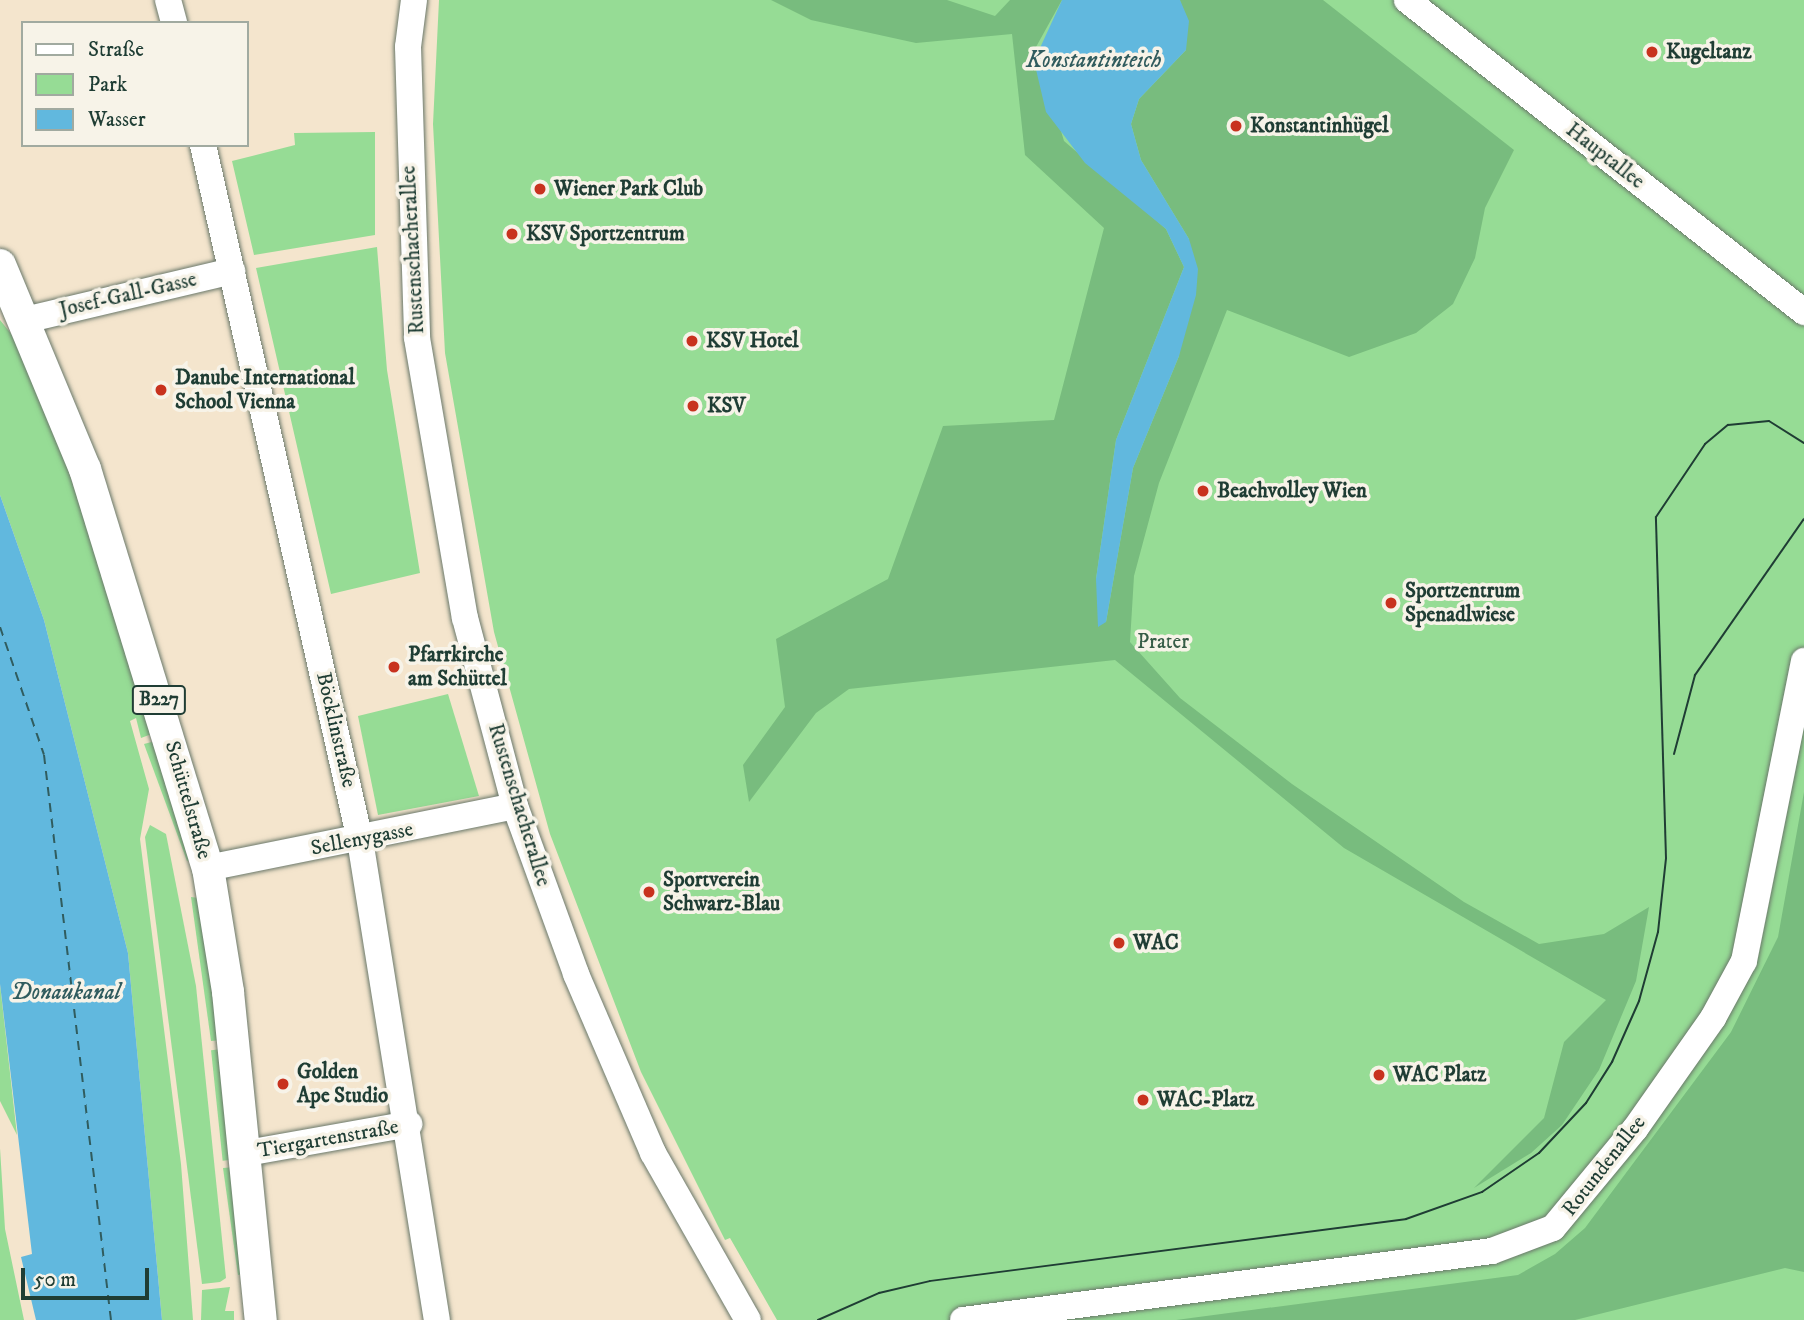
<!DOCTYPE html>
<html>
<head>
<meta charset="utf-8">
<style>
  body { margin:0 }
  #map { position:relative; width:1804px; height:1320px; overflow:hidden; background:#f4e5cd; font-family:"IM FELL DW Pica",serif }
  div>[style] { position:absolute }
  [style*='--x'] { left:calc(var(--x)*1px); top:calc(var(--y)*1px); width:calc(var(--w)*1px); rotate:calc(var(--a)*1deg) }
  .green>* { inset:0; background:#96dc95; transform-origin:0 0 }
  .forest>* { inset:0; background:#78bc7e }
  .water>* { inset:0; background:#61b8de }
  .ferry>* { height:2px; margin-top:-1px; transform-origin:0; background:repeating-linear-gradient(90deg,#305c5e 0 9px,transparent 0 16px) }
  .roads { filter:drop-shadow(0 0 2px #6a786a) drop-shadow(0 0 2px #6a786a) }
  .minor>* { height:26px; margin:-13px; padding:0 13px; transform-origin:13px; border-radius:13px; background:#fff }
  .major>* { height:32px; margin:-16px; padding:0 16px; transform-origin:16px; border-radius:16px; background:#fff }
  .tram>* { height:2px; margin:-1px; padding:0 1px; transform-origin:1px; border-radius:1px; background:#1f3d34 }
  .dots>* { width:19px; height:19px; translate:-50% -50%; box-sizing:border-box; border:4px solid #f7f3e8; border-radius:50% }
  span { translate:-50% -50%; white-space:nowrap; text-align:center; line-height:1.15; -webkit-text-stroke:7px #f7f3e8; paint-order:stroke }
  .shield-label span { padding:2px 5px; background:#f7f3e8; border:2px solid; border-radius:5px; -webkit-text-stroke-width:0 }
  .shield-label { font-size:19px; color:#1f3d34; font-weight:700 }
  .poi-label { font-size:21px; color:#1f3d34; font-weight:700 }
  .left { translate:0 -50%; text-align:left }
  .street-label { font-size:21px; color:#1f3d34 }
  .park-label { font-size:21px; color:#375d47 }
  .water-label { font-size:23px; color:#305c5e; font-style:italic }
  .legend { position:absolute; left:21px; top:21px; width:228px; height:126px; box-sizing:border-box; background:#f7f3e8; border:2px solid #a1aaa0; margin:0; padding:9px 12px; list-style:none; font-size:21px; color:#1f3d34 }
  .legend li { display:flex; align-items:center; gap:14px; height:35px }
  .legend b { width:35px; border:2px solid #a1aaa0 }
  .scale { position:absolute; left:21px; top:1268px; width:128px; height:32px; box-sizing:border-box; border:4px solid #1f3d34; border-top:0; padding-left:9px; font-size:21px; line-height:24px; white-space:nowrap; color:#1f3d34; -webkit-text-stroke:5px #f7f3e8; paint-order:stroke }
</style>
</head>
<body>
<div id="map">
  <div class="green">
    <div style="clip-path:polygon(439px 0,1804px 0,1804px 1320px,777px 1320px,730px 1238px,725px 1240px,641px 1072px,550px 834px,494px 632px,445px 353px,433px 124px)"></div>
    <div style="clip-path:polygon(375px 132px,375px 235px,254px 255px,232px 161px,295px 145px,294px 133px)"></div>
    <div style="clip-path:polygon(377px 247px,387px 370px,420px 573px,331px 594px,256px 268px)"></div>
    <div style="clip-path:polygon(0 320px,21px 346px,47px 408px,157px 732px,141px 738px,136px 718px,130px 721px,149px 789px,140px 839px,181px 1164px,193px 1320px,162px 1320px,128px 953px,44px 620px,0 495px)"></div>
    <div style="clip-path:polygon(448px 694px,479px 796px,378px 815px,358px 716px)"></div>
    <div style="clip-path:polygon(159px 740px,193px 858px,187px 861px,144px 744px)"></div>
    <div style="clip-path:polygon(150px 825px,166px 834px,196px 986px,226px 1278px,220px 1282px,202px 1284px,145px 837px)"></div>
    <div style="clip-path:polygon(191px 897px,199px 898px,223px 1040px,211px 1041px)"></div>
    <div style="clip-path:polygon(0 984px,17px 1135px,0 1101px)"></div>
    <div style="left:223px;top:1049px;width:111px;height:12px;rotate:84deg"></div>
    <div style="clip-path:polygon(0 1148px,5px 1229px,24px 1320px,0 1320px)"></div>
    <div style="clip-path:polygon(235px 1167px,243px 1274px,238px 1275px,223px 1168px)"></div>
    <div style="clip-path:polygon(230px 1287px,225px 1311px,234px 1311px,234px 1320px,201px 1320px,202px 1290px)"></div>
  </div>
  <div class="forest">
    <div style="clip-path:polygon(771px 0,947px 0,995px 16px,1010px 0,1062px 0,1036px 47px,1064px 141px,1166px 229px,1184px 267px,1116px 440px,1096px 579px,1106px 622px,1133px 468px,1179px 356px,1189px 239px,1141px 160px,1131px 124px,1139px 99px,1186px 50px,1180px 0,1323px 0,1514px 150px,1485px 208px,1475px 258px,1453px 304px,1416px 333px,1349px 357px,1227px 310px,1159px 483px,1134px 576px,1130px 642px,1180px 698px,1292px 784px,1464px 902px,1539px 944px,1604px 934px,1649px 907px,1636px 981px,1599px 1070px,1562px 1125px,1531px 1153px,1474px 1188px,1544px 1118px,1564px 1042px,1606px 1000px,1344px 848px,1115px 660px,849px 689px,816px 713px,749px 802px,743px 765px,785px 707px,776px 639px,888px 579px,943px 426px,1054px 420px,1104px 228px,1025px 155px,1012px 34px,916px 43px,811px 20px)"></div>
    <div style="clip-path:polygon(1804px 792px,1804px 1272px,1785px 1268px,1575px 1320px,1176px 1320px,1518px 1275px,1555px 1254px,1585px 1228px,1731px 1032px,1778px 937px)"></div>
  </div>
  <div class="water">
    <div style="clip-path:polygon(1062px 0,1180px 0,1189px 21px,1186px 50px,1139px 99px,1131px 124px,1141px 160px,1189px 239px,1198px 269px,1196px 295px,1179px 356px,1133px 468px,1106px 622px,1098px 627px,1096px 579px,1116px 440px,1184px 267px,1166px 229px,1085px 163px,1046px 112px,1034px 61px)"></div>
    <div style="clip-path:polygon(0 495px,44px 620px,128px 953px,162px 1320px,36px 1320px,21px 1257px,32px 1254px,0 984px)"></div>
  </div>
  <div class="ferry">
    <div style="--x:0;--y:627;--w:135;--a:71"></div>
    <div style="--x:44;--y:755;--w:569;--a:83.24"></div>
  </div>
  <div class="roads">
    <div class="minor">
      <div style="--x:168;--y:0;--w:24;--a:75"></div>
      <div style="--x:414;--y:0;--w:47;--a:97.3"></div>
      <div style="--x:408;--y:47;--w:291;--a:88.2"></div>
      <div style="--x:417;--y:338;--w:284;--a:80.3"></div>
      <div style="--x:465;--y:618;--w:195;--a:75.1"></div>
      <div style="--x:515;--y:806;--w:179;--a:70"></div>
      <div style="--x:576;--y:974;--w:195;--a:66.7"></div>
      <div style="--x:653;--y:1153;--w:192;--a:60.4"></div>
      <div style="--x:1407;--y:0;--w:505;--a:38.16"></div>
      <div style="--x:203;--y:145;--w:713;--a:77.27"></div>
      <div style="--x:360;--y:840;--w:486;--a:80.9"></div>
      <div style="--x:25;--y:320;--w:213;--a:-13.3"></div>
      <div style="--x:208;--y:868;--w:313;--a:-11.4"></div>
      <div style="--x:247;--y:1153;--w:165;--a:-10.1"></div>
      <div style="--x:963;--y:1320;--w:533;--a:-7.43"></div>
      <div style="--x:1492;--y:1251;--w:65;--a:-20.7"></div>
      <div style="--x:1553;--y:1228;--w:129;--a:-50.4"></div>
      <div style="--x:1635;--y:1129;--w:136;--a:-54.9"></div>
      <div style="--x:1713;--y:1018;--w:65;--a:-61.5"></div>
      <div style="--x:1744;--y:961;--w:306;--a:-78.7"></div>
    </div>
    <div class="major">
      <div style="--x:0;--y:265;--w:221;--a:67.4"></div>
      <div style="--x:85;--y:469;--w:418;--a:72.9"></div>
      <div style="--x:208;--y:868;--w:126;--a:80.8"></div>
      <div style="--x:228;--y:992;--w:330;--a:84.3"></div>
    </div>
  </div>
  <div class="tram">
    <div style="--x:1674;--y:754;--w:82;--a:-75.1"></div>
    <div style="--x:1695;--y:675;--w:190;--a:-55.1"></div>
    <div style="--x:818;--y:1320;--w:67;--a:-23.9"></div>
    <div style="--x:879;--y:1293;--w:52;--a:-13.2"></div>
    <div style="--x:930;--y:1281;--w:480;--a:-7.4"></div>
    <div style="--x:1406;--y:1219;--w:81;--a:-19.6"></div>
    <div style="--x:1482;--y:1192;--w:69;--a:-34.4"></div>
    <div style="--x:1539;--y:1153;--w:69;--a:-46.8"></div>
    <div style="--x:1586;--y:1103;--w:49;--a:-57.6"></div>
    <div style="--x:1612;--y:1062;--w:67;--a:-66.1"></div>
    <div style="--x:1639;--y:1001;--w:72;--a:-74.6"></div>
    <div style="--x:1658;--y:932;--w:74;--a:-83.8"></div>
    <div style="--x:1666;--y:858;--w:341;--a:-91.7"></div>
    <div style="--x:1656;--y:517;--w:88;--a:-56.1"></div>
    <div style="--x:1705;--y:444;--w:30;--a:-40"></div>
    <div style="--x:1728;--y:425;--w:41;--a:-5.6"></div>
    <div style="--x:1769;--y:421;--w:41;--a:32.2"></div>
  </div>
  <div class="dots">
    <div style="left:1652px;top:52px;background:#c8321e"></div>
    <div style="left:1236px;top:126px;background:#c8321e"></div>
    <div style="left:540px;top:189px;background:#c8321e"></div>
    <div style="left:512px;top:234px;background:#c8321e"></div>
    <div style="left:692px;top:341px;background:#c8321e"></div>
    <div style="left:161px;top:390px;background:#c8321e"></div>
    <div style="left:693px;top:406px;background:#c8321e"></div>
    <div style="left:1203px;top:491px;background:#c8321e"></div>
    <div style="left:1391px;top:603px;background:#c8321e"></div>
    <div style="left:394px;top:667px;background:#c8321e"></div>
    <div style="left:649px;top:892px;background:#c8321e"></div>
    <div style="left:1119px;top:943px;background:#c8321e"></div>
    <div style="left:1379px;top:1075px;background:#c8321e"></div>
    <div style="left:283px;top:1084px;background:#c8321e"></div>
    <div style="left:1143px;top:1100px;background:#c8321e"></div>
  </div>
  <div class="shield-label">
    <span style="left:159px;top:700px">B227</span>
  </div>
  <div class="poi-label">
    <span class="left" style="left:1666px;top:52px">Kugeltanz</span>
    <span class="left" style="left:1250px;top:126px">Konstantinhügel</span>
    <span class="left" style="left:554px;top:189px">Wiener Park Club</span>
    <span class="left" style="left:526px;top:234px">KSV Sportzentrum</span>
    <span class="left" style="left:706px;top:341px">KSV Hotel</span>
    <span class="left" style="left:175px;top:390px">Danube International<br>School Vienna</span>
    <span class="left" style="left:707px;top:406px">KSV</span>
    <span class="left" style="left:1217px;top:491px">Beachvolley Wien</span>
    <span class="left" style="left:1405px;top:603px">Sportzentrum<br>Spenadlwiese</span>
    <span class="left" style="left:408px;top:667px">Pfarrkirche<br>am Schüttel</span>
    <span class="left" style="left:663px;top:892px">Sportverein<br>Schwarz-Blau</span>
    <span class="left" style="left:1133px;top:943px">WAC</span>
    <span class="left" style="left:297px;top:1084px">Golden<br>Ape Studio</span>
    <span class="left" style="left:1393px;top:1075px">WAC Platz</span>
    <span class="left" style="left:1157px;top:1100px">WAC-Platz</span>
  </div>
  <div class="street-label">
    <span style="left:1605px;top:156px;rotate:38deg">Hauptallee</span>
    <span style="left:413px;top:250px;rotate:-93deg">Rustenschacherallee</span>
    <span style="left:128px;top:295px;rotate:-13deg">Josef-Gall-Gasse</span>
    <span style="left:336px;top:730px;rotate:77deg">Böcklinstraße</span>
    <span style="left:188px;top:800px;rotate:74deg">Schüttelstraße</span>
    <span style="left:519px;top:805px;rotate:73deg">Rustenschacherallee</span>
    <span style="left:362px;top:839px;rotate:-11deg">Sellenygasse</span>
    <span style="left:328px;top:1139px;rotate:-10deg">Tiergartenstraße</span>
    <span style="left:1604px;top:1166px;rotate:-52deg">Rotundenallee</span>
  </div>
  <div class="park-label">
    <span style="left:1163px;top:642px">Prater</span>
  </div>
  <div class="water-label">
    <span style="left:1094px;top:61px">Konstantinteich</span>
    <span style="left:66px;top:993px">Donaukanal</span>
  </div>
  <ul class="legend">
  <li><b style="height:9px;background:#fff"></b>Straße</li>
  <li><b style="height:19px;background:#96dc95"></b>Park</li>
  <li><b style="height:19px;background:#61b8de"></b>Wasser</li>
  </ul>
  <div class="scale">50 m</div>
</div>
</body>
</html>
